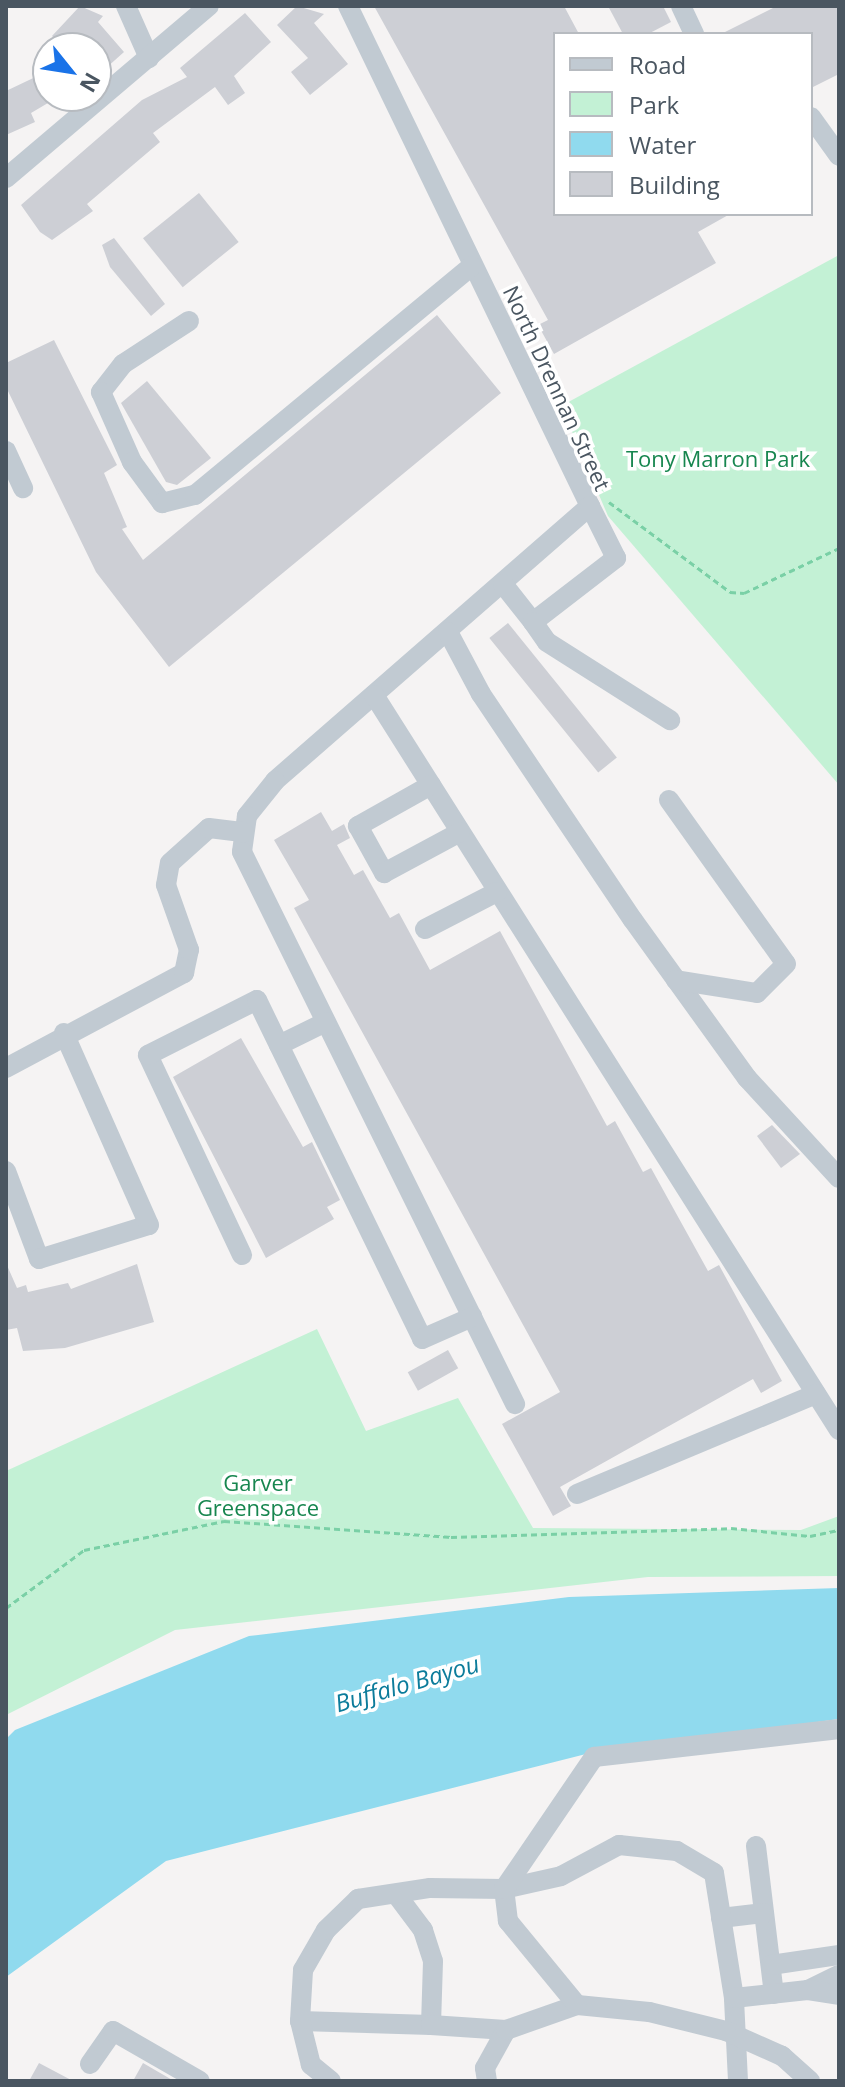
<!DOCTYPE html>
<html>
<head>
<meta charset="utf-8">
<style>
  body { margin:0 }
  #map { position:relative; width:845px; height:2087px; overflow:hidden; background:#f5f3f3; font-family:"Open Sans",sans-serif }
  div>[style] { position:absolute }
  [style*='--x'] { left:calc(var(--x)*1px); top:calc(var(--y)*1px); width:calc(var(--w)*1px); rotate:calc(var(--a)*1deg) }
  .green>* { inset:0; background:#c3f1d5 }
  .water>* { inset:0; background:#90daee }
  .building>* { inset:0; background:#cdcfd5; transform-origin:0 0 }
  .path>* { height:3px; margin-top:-1.5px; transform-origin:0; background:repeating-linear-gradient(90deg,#7ad0a6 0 6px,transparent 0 10px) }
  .minor>* { height:20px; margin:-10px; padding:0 10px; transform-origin:10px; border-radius:10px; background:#c1cad2 }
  span { translate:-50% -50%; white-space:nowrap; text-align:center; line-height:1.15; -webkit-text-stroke:7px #fff; paint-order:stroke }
  .street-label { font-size:22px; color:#4a5661 }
  .park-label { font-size:22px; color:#17864f }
  .water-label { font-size:24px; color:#0c7c9b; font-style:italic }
  .frame { position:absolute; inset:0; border:8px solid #4a5661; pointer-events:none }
  .legend { position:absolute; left:553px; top:32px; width:260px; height:184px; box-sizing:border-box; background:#fff; border:2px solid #b7bbc0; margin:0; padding:10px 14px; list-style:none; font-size:24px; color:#4a5661 }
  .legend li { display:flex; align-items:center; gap:16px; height:40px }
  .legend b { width:40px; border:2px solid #b7bbc0 }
  .north { position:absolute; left:32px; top:32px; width:80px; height:80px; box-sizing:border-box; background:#fff; border:2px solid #b7bbc0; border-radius:50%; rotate:120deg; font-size:22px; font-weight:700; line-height:32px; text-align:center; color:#4a5661 }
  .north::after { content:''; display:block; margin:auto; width:28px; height:36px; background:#1a73e8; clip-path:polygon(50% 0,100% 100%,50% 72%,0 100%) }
</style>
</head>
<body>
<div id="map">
  <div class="green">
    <div style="clip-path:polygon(839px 255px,839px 785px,608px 516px,561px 406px)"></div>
    <div style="clip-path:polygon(317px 1329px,366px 1431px,458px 1398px,533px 1528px,801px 1530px,839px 1516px,839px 1576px,648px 1577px,175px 1630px,6px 1715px,6px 1471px)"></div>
  </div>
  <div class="water">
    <div style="clip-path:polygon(839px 1588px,839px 1719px,586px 1754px,166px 1861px,6px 1977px,6px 1739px,15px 1730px,249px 1636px,569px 1597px)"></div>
  </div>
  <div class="building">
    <div style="clip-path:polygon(80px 6px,103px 16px,98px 22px,124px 52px,96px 77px,96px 48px,64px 48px,52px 36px)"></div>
    <div style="clip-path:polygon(297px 6px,324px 14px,314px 23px,348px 64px,310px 95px,291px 72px,308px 58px,277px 25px)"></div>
    <div style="clip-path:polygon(374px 6px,564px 6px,579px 34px,555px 34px,555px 214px,730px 214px,698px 232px,716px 263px,554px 354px,538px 325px,548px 320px)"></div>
    <div style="clip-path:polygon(608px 6px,663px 6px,671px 22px,648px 34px,623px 34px)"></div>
    <div style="clip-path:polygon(777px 6px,839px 6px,839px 74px,811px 88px,811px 34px,721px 34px)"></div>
    <div style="clip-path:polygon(245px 13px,271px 42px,234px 76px,245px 93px,228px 105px,215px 87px,153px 133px,160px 142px,87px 204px,93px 211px,52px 240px,40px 232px,21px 205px,142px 100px,187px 77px,180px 68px)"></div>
    <div style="clip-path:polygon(48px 71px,48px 103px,31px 113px,35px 122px,6px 135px,6px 91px)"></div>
    <div style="left:199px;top:193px;width:63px;height:72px;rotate:51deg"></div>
    <div style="clip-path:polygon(114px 238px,165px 304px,151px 316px,110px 267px,102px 245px)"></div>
    <div style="clip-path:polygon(437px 315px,501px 393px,169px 667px,96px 572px,6px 387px,6px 363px,54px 340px,117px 465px,104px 473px,127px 527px,122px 529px,143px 560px)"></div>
    <div style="clip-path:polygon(147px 381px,211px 458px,177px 485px,166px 482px,121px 403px)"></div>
    <div style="left:508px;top:623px;width:173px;height:24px;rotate:51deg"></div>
    <div style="clip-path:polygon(321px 812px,332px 831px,344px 824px,350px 838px,337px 845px,354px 875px,363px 870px,390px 918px,399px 913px,430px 970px,500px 931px,607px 1126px,615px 1121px,643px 1172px,651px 1168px,708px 1271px,719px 1265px,782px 1381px,761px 1393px,753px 1379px,560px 1487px,571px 1506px,553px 1516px,502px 1424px,560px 1392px,294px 908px,309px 900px,274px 840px)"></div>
    <div style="clip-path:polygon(241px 1038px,303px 1147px,312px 1142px,340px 1200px,327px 1207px,334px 1219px,266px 1258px,173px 1077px)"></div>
    <div style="clip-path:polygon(772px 1125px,800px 1154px,781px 1168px,757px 1136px)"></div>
    <div style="clip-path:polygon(6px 1263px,17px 1288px,26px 1285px,28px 1292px,68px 1283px,71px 1289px,137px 1264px,154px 1322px,65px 1348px,23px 1351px,17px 1328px,6px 1330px)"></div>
    <div style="left:448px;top:1350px;width:21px;height:46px;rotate:61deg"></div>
    <div style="clip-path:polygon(39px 2063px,73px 2081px,29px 2081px)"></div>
    <div style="clip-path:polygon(143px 2063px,174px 2081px,133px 2081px)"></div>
  </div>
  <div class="path">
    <div style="--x:609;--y:502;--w:151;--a:36.6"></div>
    <div style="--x:730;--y:592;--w:14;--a:4"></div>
    <div style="--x:744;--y:593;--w:105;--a:-25.3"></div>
    <div style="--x:6;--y:1608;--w:97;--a:-36.6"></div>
    <div style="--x:84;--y:1550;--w:143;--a:-11.7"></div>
    <div style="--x:224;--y:1521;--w:228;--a:4"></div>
    <div style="--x:451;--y:1537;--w:280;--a:-1.8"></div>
    <div style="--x:731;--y:1528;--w:79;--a:5.8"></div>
    <div style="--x:810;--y:1536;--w:30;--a:-12"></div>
  </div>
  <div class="minor">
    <div style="--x:126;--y:6;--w:57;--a:66.1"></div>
    <div style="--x:348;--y:6;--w:555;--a:64.17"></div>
    <div style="--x:590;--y:506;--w:418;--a:138.9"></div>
    <div style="--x:275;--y:781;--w:45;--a:128.7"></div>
    <div style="--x:247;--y:816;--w:36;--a:98"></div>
    <div style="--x:242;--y:852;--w:616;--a:63.68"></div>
    <div style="--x:681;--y:6;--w:31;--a:65"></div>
    <div style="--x:811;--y:117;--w:48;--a:54.3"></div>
    <div style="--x:6;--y:178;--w:266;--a:-40.3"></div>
    <div style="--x:189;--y:321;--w:79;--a:146.9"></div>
    <div style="--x:123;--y:364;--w:36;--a:128"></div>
    <div style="--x:101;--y:392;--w:77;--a:66.1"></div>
    <div style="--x:132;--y:462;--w:51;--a:53.8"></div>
    <div style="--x:162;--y:503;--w:34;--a:-14"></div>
    <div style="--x:195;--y:495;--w:359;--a:-39.6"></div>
    <div style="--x:6;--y:451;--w:41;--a:65.3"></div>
    <div style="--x:503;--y:584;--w:48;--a:51.7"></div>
    <div style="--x:533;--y:622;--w:105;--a:-37.6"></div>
    <div style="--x:616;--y:558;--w:58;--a:-116.6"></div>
    <div style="--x:533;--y:622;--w:24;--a:55"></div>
    <div style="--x:547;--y:642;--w:146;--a:32.4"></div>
    <div style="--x:448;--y:632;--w:70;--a:62"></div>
    <div style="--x:481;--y:694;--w:272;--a:56.1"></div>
    <div style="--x:633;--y:920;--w:195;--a:54.2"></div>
    <div style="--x:747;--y:1078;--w:136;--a:47.4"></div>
    <div style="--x:374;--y:695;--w:870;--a:57.68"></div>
    <div style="--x:431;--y:785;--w:84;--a:150.7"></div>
    <div style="--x:358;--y:826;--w:54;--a:61"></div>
    <div style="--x:384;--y:873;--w:86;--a:-28.3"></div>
    <div style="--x:669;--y:800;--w:201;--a:54.5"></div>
    <div style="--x:786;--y:964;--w:41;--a:135"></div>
    <div style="--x:757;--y:993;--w:82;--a:-170.9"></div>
    <div style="--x:425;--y:929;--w:81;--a:-27.2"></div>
    <div style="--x:279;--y:1045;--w:52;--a:-26.1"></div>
    <div style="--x:6;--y:1068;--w:202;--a:-28.1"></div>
    <div style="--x:184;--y:973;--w:24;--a:-78"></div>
    <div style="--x:189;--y:950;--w:69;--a:-109.5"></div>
    <div style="--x:166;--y:885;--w:22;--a:-80"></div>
    <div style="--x:170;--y:863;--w:52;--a:-41.9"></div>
    <div style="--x:209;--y:828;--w:35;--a:7"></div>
    <div style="--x:6;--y:1171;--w:94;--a:69.4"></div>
    <div style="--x:39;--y:1259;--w:115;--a:-17.2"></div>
    <div style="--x:149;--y:1225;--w:210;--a:-113.9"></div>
    <div style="--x:242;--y:1255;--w:221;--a:-115.2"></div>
    <div style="--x:148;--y:1055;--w:122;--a:-26.8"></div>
    <div style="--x:257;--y:1000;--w:377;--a:64"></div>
    <div style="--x:422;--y:1339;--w:55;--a:-23.7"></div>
    <div style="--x:577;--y:1494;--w:259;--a:-22.7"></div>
    <div style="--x:756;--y:1846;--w:149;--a:83.1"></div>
    <div style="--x:721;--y:1918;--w:43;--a:-6.6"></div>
    <div style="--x:771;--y:1965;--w:69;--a:-8.4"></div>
    <div style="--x:808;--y:1990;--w:34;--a:-26"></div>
    <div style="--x:300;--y:2021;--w:131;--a:1.7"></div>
    <div style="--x:431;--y:2025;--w:64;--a:-88.2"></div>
    <div style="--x:433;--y:1961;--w:33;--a:-108"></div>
    <div style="--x:423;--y:1930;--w:45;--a:-126.9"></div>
    <div style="--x:431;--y:2025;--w:75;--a:3.8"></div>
    <div style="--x:90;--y:2064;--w:40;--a:-55.1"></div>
    <div style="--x:113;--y:2031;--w:100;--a:29.9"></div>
    <div style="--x:331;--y:2081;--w:26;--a:-141"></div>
    <div style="--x:311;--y:2065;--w:45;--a:-104"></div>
    <div style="--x:300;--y:2021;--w:51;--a:-86.6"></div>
    <div style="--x:303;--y:1970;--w:46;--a:-60.1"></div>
    <div style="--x:326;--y:1930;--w:45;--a:-44.1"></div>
    <div style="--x:358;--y:1899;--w:73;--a:-8.7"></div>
    <div style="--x:430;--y:1888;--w:74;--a:0.8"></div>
    <div style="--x:504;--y:1889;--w:58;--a:-12.8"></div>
    <div style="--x:561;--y:1876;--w:66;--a:-28.1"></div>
    <div style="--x:619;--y:1845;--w:58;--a:5.9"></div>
    <div style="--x:677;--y:1851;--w:43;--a:30.7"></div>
    <div style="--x:714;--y:1873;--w:127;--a:80.9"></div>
    <div style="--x:487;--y:2081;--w:13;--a:-99"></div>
    <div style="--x:485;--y:2068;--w:43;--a:-61.1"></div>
    <div style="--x:506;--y:2030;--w:75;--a:-19.4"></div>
    <div style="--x:738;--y:2081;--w:83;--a:-92.8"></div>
    <div style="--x:734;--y:1998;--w:74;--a:-6.2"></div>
    <div style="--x:808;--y:1990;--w:31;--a:9"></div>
    <div style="--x:810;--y:2081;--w:38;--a:-138"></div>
    <div style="--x:782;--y:2056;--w:61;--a:-155.9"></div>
    <div style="--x:726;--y:2031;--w:79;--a:-166.1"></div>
    <div style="--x:649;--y:2012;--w:72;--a:-174.4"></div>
    <div style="--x:577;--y:2005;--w:109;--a:-129.4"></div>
    <div style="--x:508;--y:1921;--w:32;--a:-97"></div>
    <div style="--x:504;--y:1889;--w:160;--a:-55.7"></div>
    <div style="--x:594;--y:1757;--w:247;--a:-6.5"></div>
  </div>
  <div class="street-label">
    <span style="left:557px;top:388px;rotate:65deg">North Drennan Street</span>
  </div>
  <div class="park-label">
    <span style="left:718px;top:459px">Tony Marron Park</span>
    <span style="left:258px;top:1495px">Garver<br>Greenspace</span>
  </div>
  <div class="water-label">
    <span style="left:407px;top:1683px;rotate:-16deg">Buffalo Bayou</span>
  </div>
  <div class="frame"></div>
  <ul class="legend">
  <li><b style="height:10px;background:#c1cad2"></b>Road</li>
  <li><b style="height:22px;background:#c3f1d5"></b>Park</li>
  <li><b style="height:22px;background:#90daee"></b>Water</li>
  <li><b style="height:22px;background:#cdcfd5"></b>Building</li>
  </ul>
  <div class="north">N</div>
</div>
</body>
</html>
